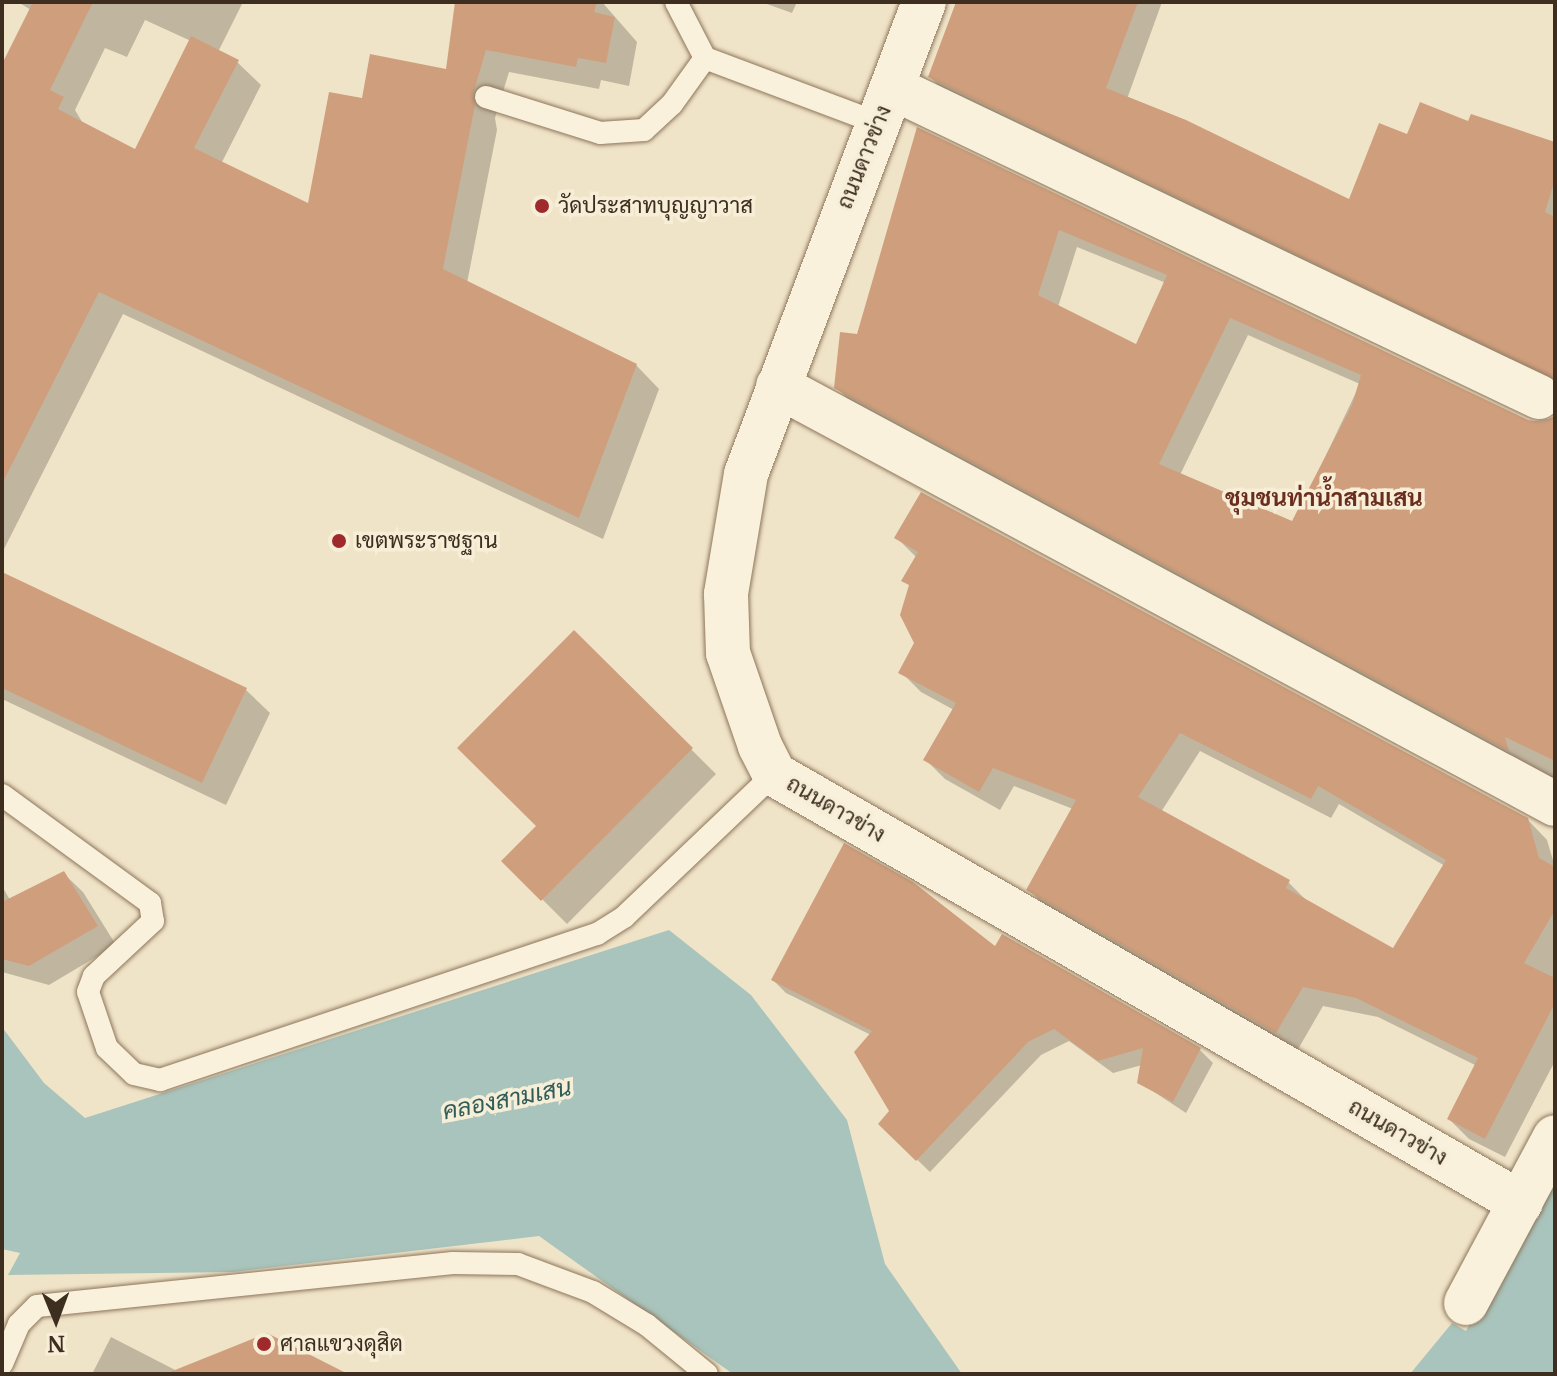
<!DOCTYPE html>
<html>
<head>
<meta charset="utf-8">
<style>
  body { margin:0 }
  #map { position:relative; width:1557px; height:1376px; overflow:hidden; background:#f0e4c8; font-family:Merriweather,Sarabun,serif }
  div>[style] { position:absolute }
  [style*='--x'] { left:calc(var(--x)*1px); top:calc(var(--y)*1px); width:calc(var(--w)*1px); rotate:calc(var(--a)*1deg) }
  .water>* { inset:0; background:#a9c4bc }
  .shadow>* { inset:0; background:#0003 }
  .building>* { inset:0; background:#cf9f7d }
  .roads { filter:drop-shadow(0 0 2px #8d765c) drop-shadow(0 0 2px #8d765c) }
  .service>* { height:22px; margin:-11px; padding:0 11px; transform-origin:11px; border-radius:11px; background:#faf1dc }
  .minor>* { height:44px; margin:-22px; padding:0 22px; transform-origin:22px; border-radius:22px; background:#faf1dc }
  .dots>* { width:22px; height:22px; translate:-50% -50%; box-sizing:border-box; border:4px solid #f7eed8; border-radius:50% }
  span { translate:-50% -50%; white-space:nowrap; text-align:center; line-height:1.15; -webkit-text-stroke:7px #f7eed8; paint-order:stroke }
  .street-label { font-size:22px; color:#3d2e20 }
  .poi-label { font-size:22px; color:#3d2e20 }
  .left { translate:0 -50%; text-align:left }
  .neighbourhood-label { font-size:24px; color:#6b2e1e; font-weight:700 }
  .water-label { font-size:24px; color:#2f5d5a; font-style:italic }
  .frame { position:absolute; inset:0; border:4px solid #3d2e20; pointer-events:none }
  .north { position:absolute; left:16px; top:1280px; width:80px; height:80px; -webkit-text-stroke:6px #f7eed8; paint-order:stroke; rotate:179deg; font-size:22px; font-weight:700; line-height:32px; text-align:center; color:#3d2e20 }
  .north::after { content:''; display:block; margin:auto; width:28px; height:36px; background:#3d2e20; clip-path:polygon(50% 0,100% 100%,50% 72%,0 100%) }
</style>
</head>
<body>
<div id="map">
  <div class="water">
    <div style="clip-path:polygon(669px 930px,751px 995px,847px 1120px,885px 1264px,962px 1374px,733px 1374px,539px 1236px,233px 1272px,8px 1275px,20px 1253px,2px 1249px,2px 1027px,44px 1083px,85px 1118px)"></div>
    <div style="clip-path:polygon(1555px 1167px,1555px 1374px,1410px 1374px,1452px 1323px,1466px 1331px)"></div>
  </div>
  <div class="shadow">
    <div style="clip-path:polygon(evenodd,18px 2px,243px 2px,218px 52px,237px 62px,261px 85px,221px 164px,309px 206px,363px 101px,448px 71px,457px 2px,602px 2px,637px 42px,629px 86px,601px 80px,599px 89px,509px 72px,495px 118px,497px 130px,467px 283px,636px 365px,659px 389px,603px 539px,123px 314px,2px 553px,2px 68px,31px 10px,18px 2px,145px 20px,191px 41px,136px 151px,84px 125px,75px 110px,105px 48px,127px 57px,145px 20px)"></div>
    <div style="clip-path:polygon(761px 2px,797px 2px,792px 13px)"></div>
    <div style="clip-path:polygon(958px 2px,1162px 2px,1127px 99px,1350px 202px,1408px 137px,1470px 124px,1555px 144px,1555px 385px,948px 95px,930px 77px)"></div>
    <div style="clip-path:polygon(evenodd,918px 130px,1528px 422px,1555px 418px,1555px 782px,854px 405px,836px 387px,858px 336px,918px 130px,1077px 247px,1166px 283px,1137px 347px,1058px 307px,1077px 247px,918px 130px,1248px 335px,1360px 384px,1293px 524px,1180px 475px,1248px 335px)"></div>
    <div style="clip-path:polygon(evenodd,896px 537px,1527px 819px,1547px 840px,1555px 867px,1555px 1061px,1505px 1157px,1469px 1139px,1449px 1119px,1477px 1066px,1378px 1017px,1323px 1006px,1297px 1051px,1048px 909px,1028px 889px,1073px 809px,1014px 786px,1000px 810px,945px 779px,925px 759px,954px 710px,921px 692px,901px 672px,916px 643px,911px 587px,904px 580px,917px 558px,896px 537px,1200px 751px,1331px 818px,1339px 804px,1445px 866px,1394px 951px,1308px 902px,1288px 882px,1161px 812px,1200px 751px)"></div>
    <div style="clip-path:polygon(2px 574px,246px 690px,270px 713px,226px 805px,2px 699px)"></div>
    <div style="clip-path:polygon(574px 633px,716px 774px,567px 924px,504px 861px,539px 826px)"></div>
    <div style="clip-path:polygon(63px 873px,83px 892px,116px 945px,49px 985px,2px 972px,2px 886px,10px 900px)"></div>
    <div style="clip-path:polygon(1002px 936px,1200px 1050px,1213px 1063px,1186px 1113px,1139px 1082px,1142px 1065px,1113px 1073px,1069px 1041px,1041px 1055px,930px 1172px,880px 1124px,892px 1111px,871px 1035px,786px 993px,773px 980px,995px 949px)"></div>
    <div style="clip-path:polygon(111px 1337px,183px 1374px,92px 1374px)"></div>
  </div>
  <div class="building">
    <div style="clip-path:polygon(33px 2px,93px 2px,50px 90px,64px 97px,58px 109px,135px 149px,191px 36px,239px 60px,194px 148px,308px 203px,329px 92px,362px 98px,370px 54px,446px 69px,455px 2px,597px 2px,594px 12px,615px 17px,606px 63px,578px 58px,576px 67px,486px 50px,473px 94px,475px 105px,443px 269px,637px 364px,579px 518px,99px 292px,2px 484px,2px 64px)"></div>
    <div style="clip-path:polygon(956px 2px,1138px 2px,1106px 88px,1186px 120px,1349px 199px,1379px 123px,1407px 134px,1420px 102px,1468px 121px,1471px 114px,1555px 142px,1555px 179px,1545px 212px,1555px 217px,1555px 379px,928px 77px)"></div>
    <div style="clip-path:polygon(evenodd,917px 127px,1528px 420px,1542px 422px,1555px 416px,1555px 761px,1505px 737px,1509px 751px,834px 388px,840px 332px,857px 334px,917px 127px,1059px 230px,1167px 275px,1136px 344px,1038px 295px,1059px 230px,917px 127px,1230px 318px,1361px 375px,1352px 405px,1292px 521px,1159px 464px,1230px 318px)"></div>
    <div style="clip-path:polygon(evenodd,921px 492px,1528px 818px,1539px 858px,1555px 867px,1555px 910px,1524px 963px,1555px 978px,1555px 1003px,1485px 1139px,1447px 1119px,1478px 1058px,1356px 998px,1303px 987px,1276px 1033px,1026px 890px,1076px 800px,993px 768px,979px 792px,923px 760px,956px 703px,898px 673px,914px 643px,900px 615px,909px 585px,901px 581px,918px 552px,894px 538px,921px 492px,1180px 733px,1311px 799px,1318px 786px,1446px 860px,1393px 948px,1286px 888px,1290px 880px,1138px 797px,1180px 733px)"></div>
    <div style="clip-path:polygon(2px 572px,247px 688px,202px 783px,2px 688px)"></div>
    <div style="clip-path:polygon(574px 630px,693px 748px,541px 901px,501px 861px,536px 826px,457px 748px)"></div>
    <div style="clip-path:polygon(844px 843px,913px 882px,995px 946px,1002px 934px,1201px 1048px,1173px 1102px,1137px 1083px,1143px 1048px,1098px 1061px,1054px 1029px,1028px 1042px,916px 1161px,878px 1124px,889px 1111px,854px 1052px,872px 1031px,771px 980px)"></div>
    <div style="clip-path:polygon(64px 871px,98px 926px,29px 966px,2px 959px,2px 902px)"></div>
    <div style="clip-path:polygon(267px 1333px,348px 1374px,170px 1374px,170px 1372px)"></div>
  </div>
  <div class="roads">
    <div class="service">
      <div style="--x:705;--y:58;--w:182;--a:20.6"></div>
      <div style="--x:486;--y:97;--w:120;--a:17.5"></div>
      <div style="--x:600;--y:133;--w:44;--a:-3.9"></div>
      <div style="--x:644;--y:130;--w:38;--a:-43"></div>
      <div style="--x:672;--y:104;--w:57;--a:-54.3"></div>
      <div style="--x:705;--y:58;--w:63;--a:-117.4"></div>
      <div style="--x:2;--y:795;--w:183;--a:36.1"></div>
      <div style="--x:150;--y:903;--w:18;--a:81"></div>
      <div style="--x:153;--y:921;--w:81;--a:137"></div>
      <div style="--x:94;--y:976;--w:17;--a:111"></div>
      <div style="--x:88;--y:992;--w:59;--a:71.3"></div>
      <div style="--x:107;--y:1048;--w:37;--a:44"></div>
      <div style="--x:134;--y:1074;--w:27;--a:13"></div>
      <div style="--x:160;--y:1080;--w:461;--a:-18.5"></div>
      <div style="--x:597;--y:934;--w:32;--a:-32"></div>
      <div style="--x:624;--y:917;--w:207;--a:-43.6"></div>
      <div style="--x:2;--y:1364;--w:43;--a:-67"></div>
      <div style="--x:19;--y:1324;--w:25;--a:-45"></div>
      <div style="--x:37;--y:1306;--w:418;--a:-5.9"></div>
      <div style="--x:453;--y:1263;--w:65;--a:0.9"></div>
      <div style="--x:518;--y:1264;--w:80;--a:20.5"></div>
      <div style="--x:593;--y:1292;--w:63;--a:31.4"></div>
      <div style="--x:647;--y:1325;--w:77;--a:39.2"></div>
    </div>
    <div class="minor">
      <div style="--x:924;--y:2;--w:504;--a:110.66"></div>
      <div style="--x:746;--y:474;--w:122;--a:99.5"></div>
      <div style="--x:726;--y:594;--w:59;--a:88.1"></div>
      <div style="--x:728;--y:653;--w:98;--a:71"></div>
      <div style="--x:760;--y:746;--w:31;--a:63"></div>
      <div style="--x:774;--y:774;--w:861;--a:29.87"></div>
      <div style="--x:893;--y:88;--w:716;--a:25.56"></div>
      <div style="--x:778;--y:386;--w:882;--a:28.28"></div>
      <div style="--x:1466;--y:1303;--w:188;--a:-61.8"></div>
    </div>
  </div>
  <div class="dots">
    <div style="left:542px;top:206px;background:#9e2a2b"></div>
    <div style="left:339px;top:541px;background:#9e2a2b"></div>
    <div style="left:264px;top:1344px;background:#9e2a2b"></div>
  </div>
  <div class="street-label">
    <span style="left:864px;top:157px;rotate:-68deg">ถนนดาวข่าง</span>
    <span style="left:836px;top:809px;rotate:30deg">ถนนดาวข่าง</span>
    <span style="left:1398px;top:1132px;rotate:30deg">ถนนดาวข่าง</span>
  </div>
  <div class="poi-label">
    <span class="left" style="left:558px;top:206px">วัดประสาทบุญญาวาส</span>
    <span class="left" style="left:355px;top:541px">เขตพระราชฐาน</span>
    <span class="left" style="left:280px;top:1344px">ศาลแขวงดุสิต</span>
  </div>
  <div class="neighbourhood-label">
    <span style="left:1324px;top:498px">ชุมชนท่าน้ำสามเสน</span>
  </div>
  <div class="water-label">
    <span style="left:507px;top:1099px;rotate:-11deg">คลองสามเสน</span>
  </div>
  <div class="frame"></div>
  <div class="north">N</div>
</div>
</body>
</html>
